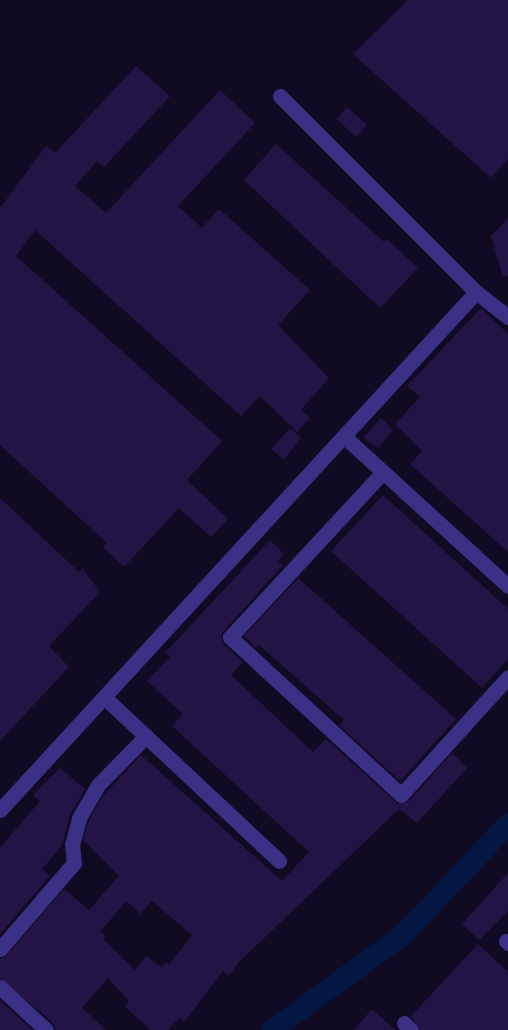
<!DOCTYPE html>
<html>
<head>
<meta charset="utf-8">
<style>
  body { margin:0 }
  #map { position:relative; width:508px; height:1030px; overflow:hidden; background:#100b22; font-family:Raleway,sans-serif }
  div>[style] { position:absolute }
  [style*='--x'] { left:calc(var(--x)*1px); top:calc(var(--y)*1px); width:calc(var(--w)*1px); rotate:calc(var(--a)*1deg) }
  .canal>* { height:21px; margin:-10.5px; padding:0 10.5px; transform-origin:10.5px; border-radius:10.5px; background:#041742 }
  .building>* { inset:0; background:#221545; transform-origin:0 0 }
  .minor>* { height:15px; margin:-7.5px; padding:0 7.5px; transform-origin:7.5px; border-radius:7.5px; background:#3a3186 }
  span { translate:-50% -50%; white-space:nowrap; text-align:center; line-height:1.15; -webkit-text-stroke:5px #100b22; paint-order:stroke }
</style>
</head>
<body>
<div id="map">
  <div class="canal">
    <div style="--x:271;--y:1030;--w:163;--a:-36"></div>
    <div style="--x:403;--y:934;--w:153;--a:-46.6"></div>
  </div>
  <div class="building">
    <div style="clip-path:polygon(408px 0,508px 0,508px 159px,491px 178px,353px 54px)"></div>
    <div style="clip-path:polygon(136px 66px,170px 96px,104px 167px,97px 161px,75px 186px,106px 213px,220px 90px,255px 123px,178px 206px,202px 228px,219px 209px,310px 290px,278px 325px,329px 378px,301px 410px,310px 418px,297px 432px,260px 396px,241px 416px,35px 230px,16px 256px,222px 441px,187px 480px,228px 519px,211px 537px,179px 508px,124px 567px,103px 547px,107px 543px,0 445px,0 208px,46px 146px,55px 153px)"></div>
    <div style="left:347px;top:107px;width:27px;height:16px;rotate:42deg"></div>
    <div style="clip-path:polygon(276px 144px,384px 242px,387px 239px,418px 268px,380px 308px,244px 180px)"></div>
    <div style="clip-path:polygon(508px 218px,508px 276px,503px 277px,491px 236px)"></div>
    <div style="clip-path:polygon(481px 308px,508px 334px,508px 552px,410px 464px,422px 451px,395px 424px,420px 397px,407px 386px)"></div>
    <div style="clip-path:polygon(381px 418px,393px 430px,378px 448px,363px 438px)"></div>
    <div style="clip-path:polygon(290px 428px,301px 438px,284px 460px,271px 449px)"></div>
    <div style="clip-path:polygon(383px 495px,508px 609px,508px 659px,482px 688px,331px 551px)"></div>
    <div style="clip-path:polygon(0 498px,79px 572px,82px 568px,100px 592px,49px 646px,69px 667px,0 741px)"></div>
    <div style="clip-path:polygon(evenodd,270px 540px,284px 554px,278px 561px,283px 565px,221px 634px,223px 644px,243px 662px,231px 675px,313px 752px,326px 739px,398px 804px,408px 802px,452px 753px,467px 768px,417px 823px,399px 809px,238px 963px,229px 976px,223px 971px,184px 1022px,180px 1017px,168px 1030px,151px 1030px,125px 1007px,129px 1001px,108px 978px,82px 1008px,106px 1030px,56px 1030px,53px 1023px,0 978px,0 959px,7px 955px,64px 889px,89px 910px,119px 876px,83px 840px,88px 822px,103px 796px,141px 755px,282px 881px,309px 852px,172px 726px,183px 714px,147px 681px,170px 657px,165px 653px,270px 540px,126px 901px,141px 914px,152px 901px,192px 935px,169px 965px,166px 962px,162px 967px,146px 956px,135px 970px,103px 939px,106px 936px,100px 932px,126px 901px)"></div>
    <div style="clip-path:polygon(298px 578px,456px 719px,400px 781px,339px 725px,344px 720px,259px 645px,256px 648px,244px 636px)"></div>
    <div style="clip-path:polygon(60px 768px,85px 789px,70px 815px,62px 845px,42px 869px,50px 876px,0 934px,0 848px,40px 801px,33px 795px)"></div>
    <div style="clip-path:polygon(508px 873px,508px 911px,479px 940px,462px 924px)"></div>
    <div style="clip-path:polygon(478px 944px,508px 972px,508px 1030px,420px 1030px,411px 1016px)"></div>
    <div style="clip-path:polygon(0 1000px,32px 1030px,0 1030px)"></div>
    <div style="clip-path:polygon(372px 1009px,395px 1030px,354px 1030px)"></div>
  </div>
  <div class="minor">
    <div style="--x:280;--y:96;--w:277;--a:45"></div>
    <div style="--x:476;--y:292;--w:41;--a:38"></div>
    <div style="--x:347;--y:439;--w:218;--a:42.4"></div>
    <div style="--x:383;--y:472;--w:225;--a:132.8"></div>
    <div style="--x:230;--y:637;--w:233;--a:42.7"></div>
    <div style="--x:401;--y:795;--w:159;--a:-47.8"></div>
    <div style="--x:104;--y:697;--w:240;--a:43.1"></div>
    <div style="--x:0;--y:810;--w:703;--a:-47.42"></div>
    <div style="--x:506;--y:941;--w:3;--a:45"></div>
    <div style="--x:0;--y:949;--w:113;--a:-49.3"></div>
    <div style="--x:74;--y:863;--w:18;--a:-96"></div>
    <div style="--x:72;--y:845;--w:28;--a:-75"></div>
    <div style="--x:79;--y:818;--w:39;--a:-60"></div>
    <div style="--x:99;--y:784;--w:67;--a:-45.6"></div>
    <div style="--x:0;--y:987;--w:63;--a:43.1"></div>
    <div style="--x:404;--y:1023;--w:10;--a:45"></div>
  </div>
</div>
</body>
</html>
